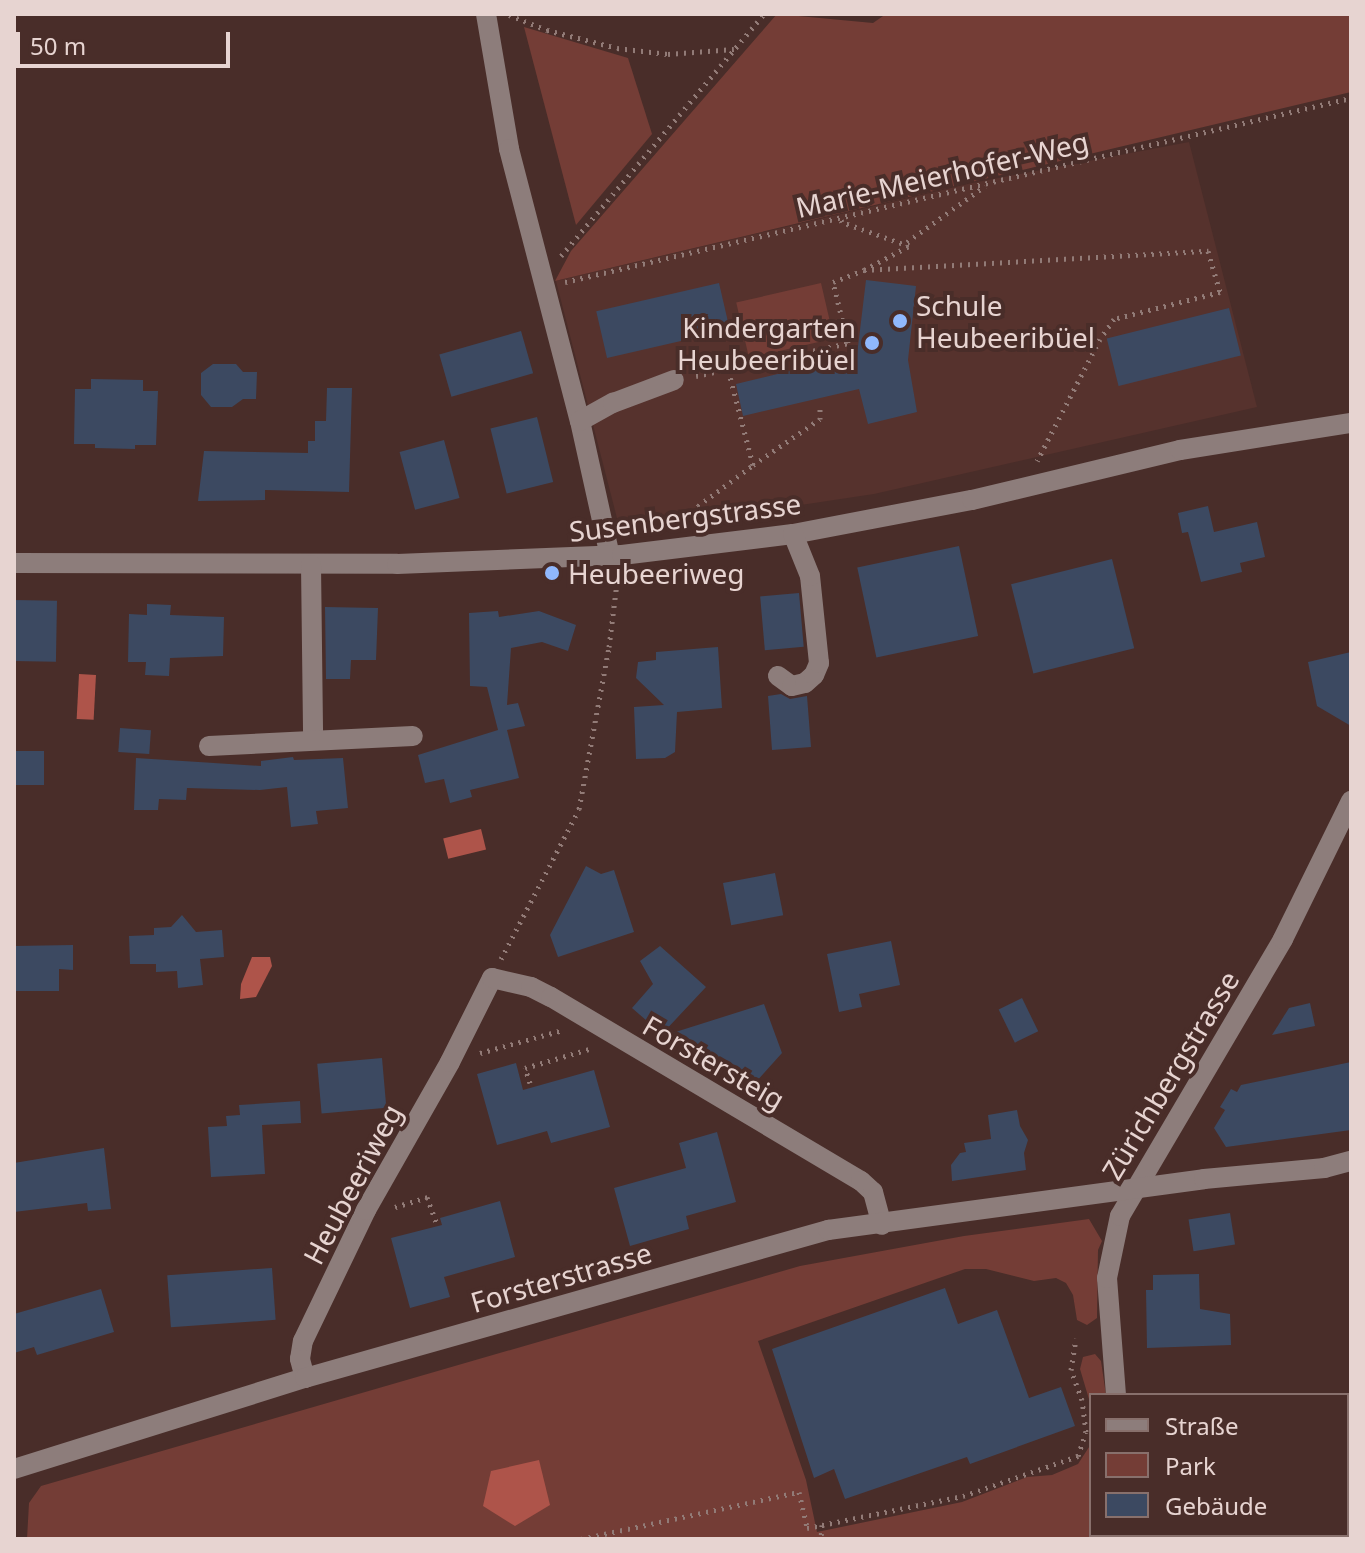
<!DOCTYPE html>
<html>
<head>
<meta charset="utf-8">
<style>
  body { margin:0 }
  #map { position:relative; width:1365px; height:1553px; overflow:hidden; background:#492d29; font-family:"Noto Sans",sans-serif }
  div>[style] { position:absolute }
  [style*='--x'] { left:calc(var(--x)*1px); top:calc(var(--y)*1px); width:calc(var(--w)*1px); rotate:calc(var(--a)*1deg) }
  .built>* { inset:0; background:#56322d }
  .green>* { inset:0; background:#743d36; transform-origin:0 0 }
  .water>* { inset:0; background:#ae544a; transform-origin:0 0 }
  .building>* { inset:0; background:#3c4961; transform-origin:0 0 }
  .path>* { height:5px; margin-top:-2.5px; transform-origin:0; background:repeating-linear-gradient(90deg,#927b77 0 2px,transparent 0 8px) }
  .minor>* { height:20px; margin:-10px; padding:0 10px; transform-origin:10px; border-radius:10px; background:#8d7d7b }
  .dots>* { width:22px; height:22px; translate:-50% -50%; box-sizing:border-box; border:4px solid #492d29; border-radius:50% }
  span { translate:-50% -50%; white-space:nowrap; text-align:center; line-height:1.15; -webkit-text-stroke:8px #492d29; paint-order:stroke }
  .street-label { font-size:28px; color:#e7d4d1 }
  .poi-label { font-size:28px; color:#e7d4d1 }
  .left { translate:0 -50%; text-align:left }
  .right { translate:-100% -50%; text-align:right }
  .frame { position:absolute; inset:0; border:16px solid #e7d4d1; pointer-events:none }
  .legend { position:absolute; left:1089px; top:1393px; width:260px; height:144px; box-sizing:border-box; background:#492d29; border:2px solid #88706c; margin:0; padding:10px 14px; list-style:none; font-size:24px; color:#e7d4d1 }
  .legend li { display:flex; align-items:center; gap:16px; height:40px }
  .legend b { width:40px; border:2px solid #88706c }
  .scale { position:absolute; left:16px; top:32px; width:214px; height:36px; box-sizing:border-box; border:4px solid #e7d4d1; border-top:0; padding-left:10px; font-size:24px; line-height:28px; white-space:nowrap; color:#e7d4d1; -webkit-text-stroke:6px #492d29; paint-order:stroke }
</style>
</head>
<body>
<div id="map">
  <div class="built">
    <div style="clip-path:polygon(1189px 142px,1257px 407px,874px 494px,721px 517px,627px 527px,618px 522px,556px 281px,972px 183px)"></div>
  </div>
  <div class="green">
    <div style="clip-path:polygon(777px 14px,873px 23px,886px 14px,1351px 14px,1351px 92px,555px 281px,571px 251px)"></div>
    <div style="clip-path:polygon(524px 27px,628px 58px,652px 134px,576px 225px)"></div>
    <div style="left:821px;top:283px;width:57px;height:87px;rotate:77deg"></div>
    <div style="clip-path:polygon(1089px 1219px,1102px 1241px,1098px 1250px,1097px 1318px,1087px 1325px,1077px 1320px,1073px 1295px,1066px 1283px,1056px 1278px,1034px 1281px,986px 1269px,965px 1269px,758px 1341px,806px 1480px,817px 1532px,962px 1502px,1027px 1477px,1052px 1475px,1078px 1464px,1091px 1444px,1091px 1535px,1134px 1535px,1135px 1539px,27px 1539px,29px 1503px,41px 1486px,800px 1266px,964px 1236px)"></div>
    <div style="clip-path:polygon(1095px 1354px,1101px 1361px,1106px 1395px,1091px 1395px,1091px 1406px,1080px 1369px,1083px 1357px)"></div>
  </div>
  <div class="water">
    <div style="left:79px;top:674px;width:17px;height:45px;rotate:3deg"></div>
    <div style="left:481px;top:829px;width:21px;height:39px;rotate:76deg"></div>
    <div style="clip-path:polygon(252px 957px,270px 957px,272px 966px,256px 997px,240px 999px,241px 984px)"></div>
    <div style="clip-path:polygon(539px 1460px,550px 1505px,515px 1526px,483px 1506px,491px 1471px)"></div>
  </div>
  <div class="building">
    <div style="clip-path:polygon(866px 280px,916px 286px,908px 360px,917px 412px,868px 424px,859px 389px,743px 416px,736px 384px,857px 355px)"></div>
    <div style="left:719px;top:283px;width:48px;height:126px;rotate:77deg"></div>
    <div style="left:1229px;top:308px;width:49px;height:126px;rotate:76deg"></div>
    <div style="left:521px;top:331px;width:44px;height:85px;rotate:74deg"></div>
    <div style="clip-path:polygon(213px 364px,236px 364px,243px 372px,257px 372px,256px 399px,243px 399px,232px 407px,211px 407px,201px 395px,201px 373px)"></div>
    <div style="clip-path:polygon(91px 379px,143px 380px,143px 391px,158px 391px,156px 445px,135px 445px,135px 449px,95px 448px,95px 444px,74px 444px,75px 389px,91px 389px)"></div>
    <div style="clip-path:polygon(327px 388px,352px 388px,349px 492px,265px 490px,265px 500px,198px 501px,204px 451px,308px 453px,308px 441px,315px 441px,315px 421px,326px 421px)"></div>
    <div style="left:537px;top:417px;width:67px;height:48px;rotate:76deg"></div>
    <div style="left:444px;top:440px;width:60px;height:46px;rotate:75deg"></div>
    <div style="clip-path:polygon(1208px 506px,1214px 532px,1257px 522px,1265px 557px,1240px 563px,1242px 572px,1201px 582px,1188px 532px,1182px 533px,1178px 513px)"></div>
    <div style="left:959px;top:546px;width:92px;height:104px;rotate:78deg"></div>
    <div style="left:1112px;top:559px;width:92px;height:104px;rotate:76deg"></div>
    <div style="left:799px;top:593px;width:54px;height:39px;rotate:85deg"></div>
    <div style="left:14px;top:600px;width:43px;height:61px;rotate:1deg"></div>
    <div style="clip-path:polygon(147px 604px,171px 605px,170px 615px,224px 617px,223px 656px,170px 658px,169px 676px,145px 675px,146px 662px,128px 662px,129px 614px,147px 615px)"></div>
    <div style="clip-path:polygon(325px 607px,378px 608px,376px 660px,351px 660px,350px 679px,326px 679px)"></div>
    <div style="clip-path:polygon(498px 611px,499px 617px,539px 611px,576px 625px,568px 651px,542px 642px,511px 648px,507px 705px,518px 703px,525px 726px,507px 730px,519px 778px,470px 790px,472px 797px,450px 803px,444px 779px,425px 783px,418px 755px,498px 730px,487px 687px,470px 686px,469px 613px)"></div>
    <div style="clip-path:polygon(718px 647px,722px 708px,677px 712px,675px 752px,665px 758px,636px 759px,634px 707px,664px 705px,636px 678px,638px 662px,656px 660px,656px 652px)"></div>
    <div style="clip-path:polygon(1351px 652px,1351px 726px,1317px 706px,1308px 662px)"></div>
    <div style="clip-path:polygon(781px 694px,790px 699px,807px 696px,811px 747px,772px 750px,768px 696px)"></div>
    <div style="left:120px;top:728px;width:31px;height:24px;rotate:4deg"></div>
    <div style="left:14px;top:751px;width:30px;height:34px"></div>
    <div style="clip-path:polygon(293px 757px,294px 760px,343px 758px,348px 808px,316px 811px,318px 824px,291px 827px,287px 787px,260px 790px,187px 788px,186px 800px,159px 799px,158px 810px,134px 810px,136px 758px,261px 766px,261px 761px)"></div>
    <div style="clip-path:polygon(586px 866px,601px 874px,614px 870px,634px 932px,558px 957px,550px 935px)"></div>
    <div style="left:775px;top:873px;width:43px;height:53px;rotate:79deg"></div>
    <div style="clip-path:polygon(182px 915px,196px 932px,222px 930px,224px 957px,200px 959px,203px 985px,178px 988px,177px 971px,156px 972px,156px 964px,130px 964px,129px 936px,154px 935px,154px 928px,171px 927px)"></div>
    <div style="clip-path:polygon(891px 941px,900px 985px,859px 994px,862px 1007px,839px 1012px,827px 954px)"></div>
    <div style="clip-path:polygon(73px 945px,73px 970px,59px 969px,59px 991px,14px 991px,14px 946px)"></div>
    <div style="clip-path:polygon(660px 946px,706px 987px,662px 1034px,632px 1008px,653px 984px,640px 961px)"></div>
    <div style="left:1022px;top:998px;width:37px;height:26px;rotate:64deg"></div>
    <div style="clip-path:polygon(1310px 1003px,1315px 1026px,1272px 1035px,1289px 1008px)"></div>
    <div style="clip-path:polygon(764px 1004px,782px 1053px,756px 1082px,696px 1052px,698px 1048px,666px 1035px)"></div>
    <div style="left:382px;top:1058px;width:50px;height:65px;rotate:85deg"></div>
    <div style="clip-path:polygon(1351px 1062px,1351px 1130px,1226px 1147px,1214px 1128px,1225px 1110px,1220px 1107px,1231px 1089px,1237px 1092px,1241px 1085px)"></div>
    <div style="clip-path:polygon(516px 1063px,523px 1090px,594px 1070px,610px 1127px,551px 1143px,547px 1131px,497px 1145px,477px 1074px)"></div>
    <div style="clip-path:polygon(300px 1101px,301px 1123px,262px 1125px,265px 1174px,211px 1177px,208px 1127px,227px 1126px,226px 1116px,240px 1115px,239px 1105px)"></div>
    <div style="clip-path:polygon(1017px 1110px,1020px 1126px,1028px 1140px,1024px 1153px,1026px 1170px,952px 1181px,951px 1165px,960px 1153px,966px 1152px,964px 1143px,991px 1139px,988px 1115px)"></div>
    <div style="clip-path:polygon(717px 1132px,736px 1202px,686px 1216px,689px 1229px,630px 1246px,614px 1188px,686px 1168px,679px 1143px)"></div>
    <div style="clip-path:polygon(104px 1148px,111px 1209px,88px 1211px,87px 1203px,14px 1212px,14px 1163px)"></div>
    <div style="clip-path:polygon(500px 1201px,515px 1257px,444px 1277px,450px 1297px,410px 1308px,391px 1238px,442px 1225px,440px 1218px)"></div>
    <div style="left:1230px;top:1213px;width:32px;height:42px;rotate:81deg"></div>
    <div style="left:272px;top:1268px;width:52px;height:105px;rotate:86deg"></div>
    <div style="clip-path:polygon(1199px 1274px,1200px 1309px,1230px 1314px,1231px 1345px,1147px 1348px,1146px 1290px,1153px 1290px,1153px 1275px)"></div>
    <div style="clip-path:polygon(945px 1288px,958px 1324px,997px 1310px,1029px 1398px,1061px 1387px,1075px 1426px,970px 1464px,967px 1457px,845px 1499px,834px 1469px,814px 1478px,772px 1349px)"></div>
    <div style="clip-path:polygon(101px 1289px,114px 1332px,37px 1355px,34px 1347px,14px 1353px,14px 1314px)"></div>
  </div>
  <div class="path">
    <div style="--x:509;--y:15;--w:41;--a:21.5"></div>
    <div style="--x:547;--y:30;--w:72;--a:14.4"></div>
    <div style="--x:617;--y:48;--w:51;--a:6.7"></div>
    <div style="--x:668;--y:54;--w:66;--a:-4.3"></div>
    <div style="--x:907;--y:242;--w:96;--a:-35.7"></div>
    <div style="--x:561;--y:256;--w:316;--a:-50"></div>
    <div style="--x:864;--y:270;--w:345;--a:-3.2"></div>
    <div style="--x:1208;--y:251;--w:43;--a:73.7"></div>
    <div style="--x:1220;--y:292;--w:109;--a:165.7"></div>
    <div style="--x:1114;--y:319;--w:24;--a:125"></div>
    <div style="--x:1100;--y:339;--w:137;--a:117.3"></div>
    <div style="--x:565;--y:282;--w:807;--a:-13.18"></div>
    <div style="--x:696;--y:376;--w:156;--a:-12.2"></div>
    <div style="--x:848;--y:343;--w:63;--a:-103.8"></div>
    <div style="--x:833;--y:282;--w:33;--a:-21"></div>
    <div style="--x:864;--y:270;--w:51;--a:-28.1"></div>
    <div style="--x:909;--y:246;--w:71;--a:-160.3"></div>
    <div style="--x:842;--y:222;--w:4;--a:-117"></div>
    <div style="--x:753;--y:465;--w:81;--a:-34.5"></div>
    <div style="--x:820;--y:419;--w:15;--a:-90"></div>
    <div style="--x:686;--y:523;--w:6;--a:-99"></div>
    <div style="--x:685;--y:517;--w:17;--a:-40"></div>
    <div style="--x:698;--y:506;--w:69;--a:-36.7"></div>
    <div style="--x:753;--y:465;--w:99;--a:-104.6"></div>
    <div style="--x:501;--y:959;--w:169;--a:-62.5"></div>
    <div style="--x:579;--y:809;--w:165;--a:-79.5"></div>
    <div style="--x:609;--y:647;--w:73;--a:-82.9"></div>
    <div style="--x:480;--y:1053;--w:86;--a:-15.5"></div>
    <div style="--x:530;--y:1083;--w:16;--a:-108"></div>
    <div style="--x:525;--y:1068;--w:71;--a:-16.4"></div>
    <div style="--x:395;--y:1207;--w:34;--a:-17"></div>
    <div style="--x:427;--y:1197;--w:27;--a:70"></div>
    <div style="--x:822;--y:1525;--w:144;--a:-11.6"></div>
    <div style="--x:963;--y:1496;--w:122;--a:-19.2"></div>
    <div style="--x:1078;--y:1456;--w:25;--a:-72"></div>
    <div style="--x:1086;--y:1432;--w:32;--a:-97"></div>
    <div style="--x:1082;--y:1400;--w:32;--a:-110"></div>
    <div style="--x:1071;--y:1370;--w:32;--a:-81"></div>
    <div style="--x:581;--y:1539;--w:223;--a:-12.2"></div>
    <div style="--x:799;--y:1492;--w:37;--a:77"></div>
    <div style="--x:807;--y:1528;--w:15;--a:-11"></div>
    <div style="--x:822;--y:1525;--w:14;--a:94"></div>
  </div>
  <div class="minor">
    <div style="--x:486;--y:14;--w:137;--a:80.3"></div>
    <div style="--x:509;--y:149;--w:281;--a:75.4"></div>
    <div style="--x:580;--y:421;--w:138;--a:77.5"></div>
    <div style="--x:580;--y:421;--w:38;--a:-29"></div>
    <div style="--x:613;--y:403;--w:65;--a:-20.7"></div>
    <div style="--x:14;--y:563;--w:383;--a:0.1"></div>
    <div style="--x:397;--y:564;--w:225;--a:-2.3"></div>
    <div style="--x:622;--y:555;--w:172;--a:-7"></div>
    <div style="--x:793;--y:534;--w:182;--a:-10.8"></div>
    <div style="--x:972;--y:500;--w:214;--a:-13.5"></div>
    <div style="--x:1180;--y:450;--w:173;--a:-9"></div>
    <div style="--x:311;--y:565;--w:175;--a:89.3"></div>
    <div style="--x:778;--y:676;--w:17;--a:36"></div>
    <div style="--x:792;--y:686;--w:13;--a:-13"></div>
    <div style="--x:805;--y:683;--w:12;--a:-42"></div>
    <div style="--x:814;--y:675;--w:13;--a:-67"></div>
    <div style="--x:819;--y:663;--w:87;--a:-95.9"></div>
    <div style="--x:810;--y:576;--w:45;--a:-112"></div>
    <div style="--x:209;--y:746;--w:204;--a:-2.8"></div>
    <div style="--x:305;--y:1378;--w:20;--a:-105"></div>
    <div style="--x:300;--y:1359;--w:18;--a:-81"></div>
    <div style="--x:303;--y:1341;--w:145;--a:-64.3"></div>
    <div style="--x:366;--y:1210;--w:170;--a:-60.4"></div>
    <div style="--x:450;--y:1062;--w:94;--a:-63.4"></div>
    <div style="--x:492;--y:978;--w:40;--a:13"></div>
    <div style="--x:531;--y:987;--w:22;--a:27"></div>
    <div style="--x:551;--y:997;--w:360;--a:30.7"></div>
    <div style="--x:861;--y:1181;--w:16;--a:43"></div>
    <div style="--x:873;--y:1192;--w:34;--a:75"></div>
    <div style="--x:1116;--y:1395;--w:117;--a:-94.4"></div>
    <div style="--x:1107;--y:1278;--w:63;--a:-78.2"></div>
    <div style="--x:1120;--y:1216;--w:321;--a:-59.5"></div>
    <div style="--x:1283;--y:939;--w:154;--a:-63.8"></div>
    <div style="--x:14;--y:1469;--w:305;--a:-17.4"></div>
    <div style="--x:305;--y:1378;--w:544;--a:-15.8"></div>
    <div style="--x:828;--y:1230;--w:379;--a:-7.7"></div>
    <div style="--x:1204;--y:1179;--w:121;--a:-5.2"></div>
    <div style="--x:1324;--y:1168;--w:28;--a:-15"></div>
    <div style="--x:1147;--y:1535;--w:4;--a:76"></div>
  </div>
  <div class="dots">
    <div style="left:900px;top:321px;background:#90b8fd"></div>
    <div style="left:872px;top:343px;background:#90b8fd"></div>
    <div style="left:552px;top:573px;background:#90b8fd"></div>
  </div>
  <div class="street-label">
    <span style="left:942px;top:174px;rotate:-13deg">Marie-Meierhofer-Weg</span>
    <span style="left:685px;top:517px;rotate:-7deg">Susenbergstrasse</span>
    <span style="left:714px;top:1062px;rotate:30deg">Forstersteig</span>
    <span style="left:1170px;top:1075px;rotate:-59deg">Zürichbergstrasse</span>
    <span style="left:352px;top:1184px;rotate:-62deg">Heubeeriweg</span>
    <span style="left:561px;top:1277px;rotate:-16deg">Forsterstrasse</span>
  </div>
  <div class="poi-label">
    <span class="left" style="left:916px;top:321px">Schule<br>Heubeeribüel</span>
    <span class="right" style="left:856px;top:343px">Kindergarten<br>Heubeeribüel</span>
    <span class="left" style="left:568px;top:573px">Heubeeriweg</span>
  </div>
  <div class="frame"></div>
  <ul class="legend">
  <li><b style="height:10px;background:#8d7d7b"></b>Straße</li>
  <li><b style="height:22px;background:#743d36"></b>Park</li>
  <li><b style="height:22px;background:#3c4961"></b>Gebäude</li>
  </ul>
  <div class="scale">50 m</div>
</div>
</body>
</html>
